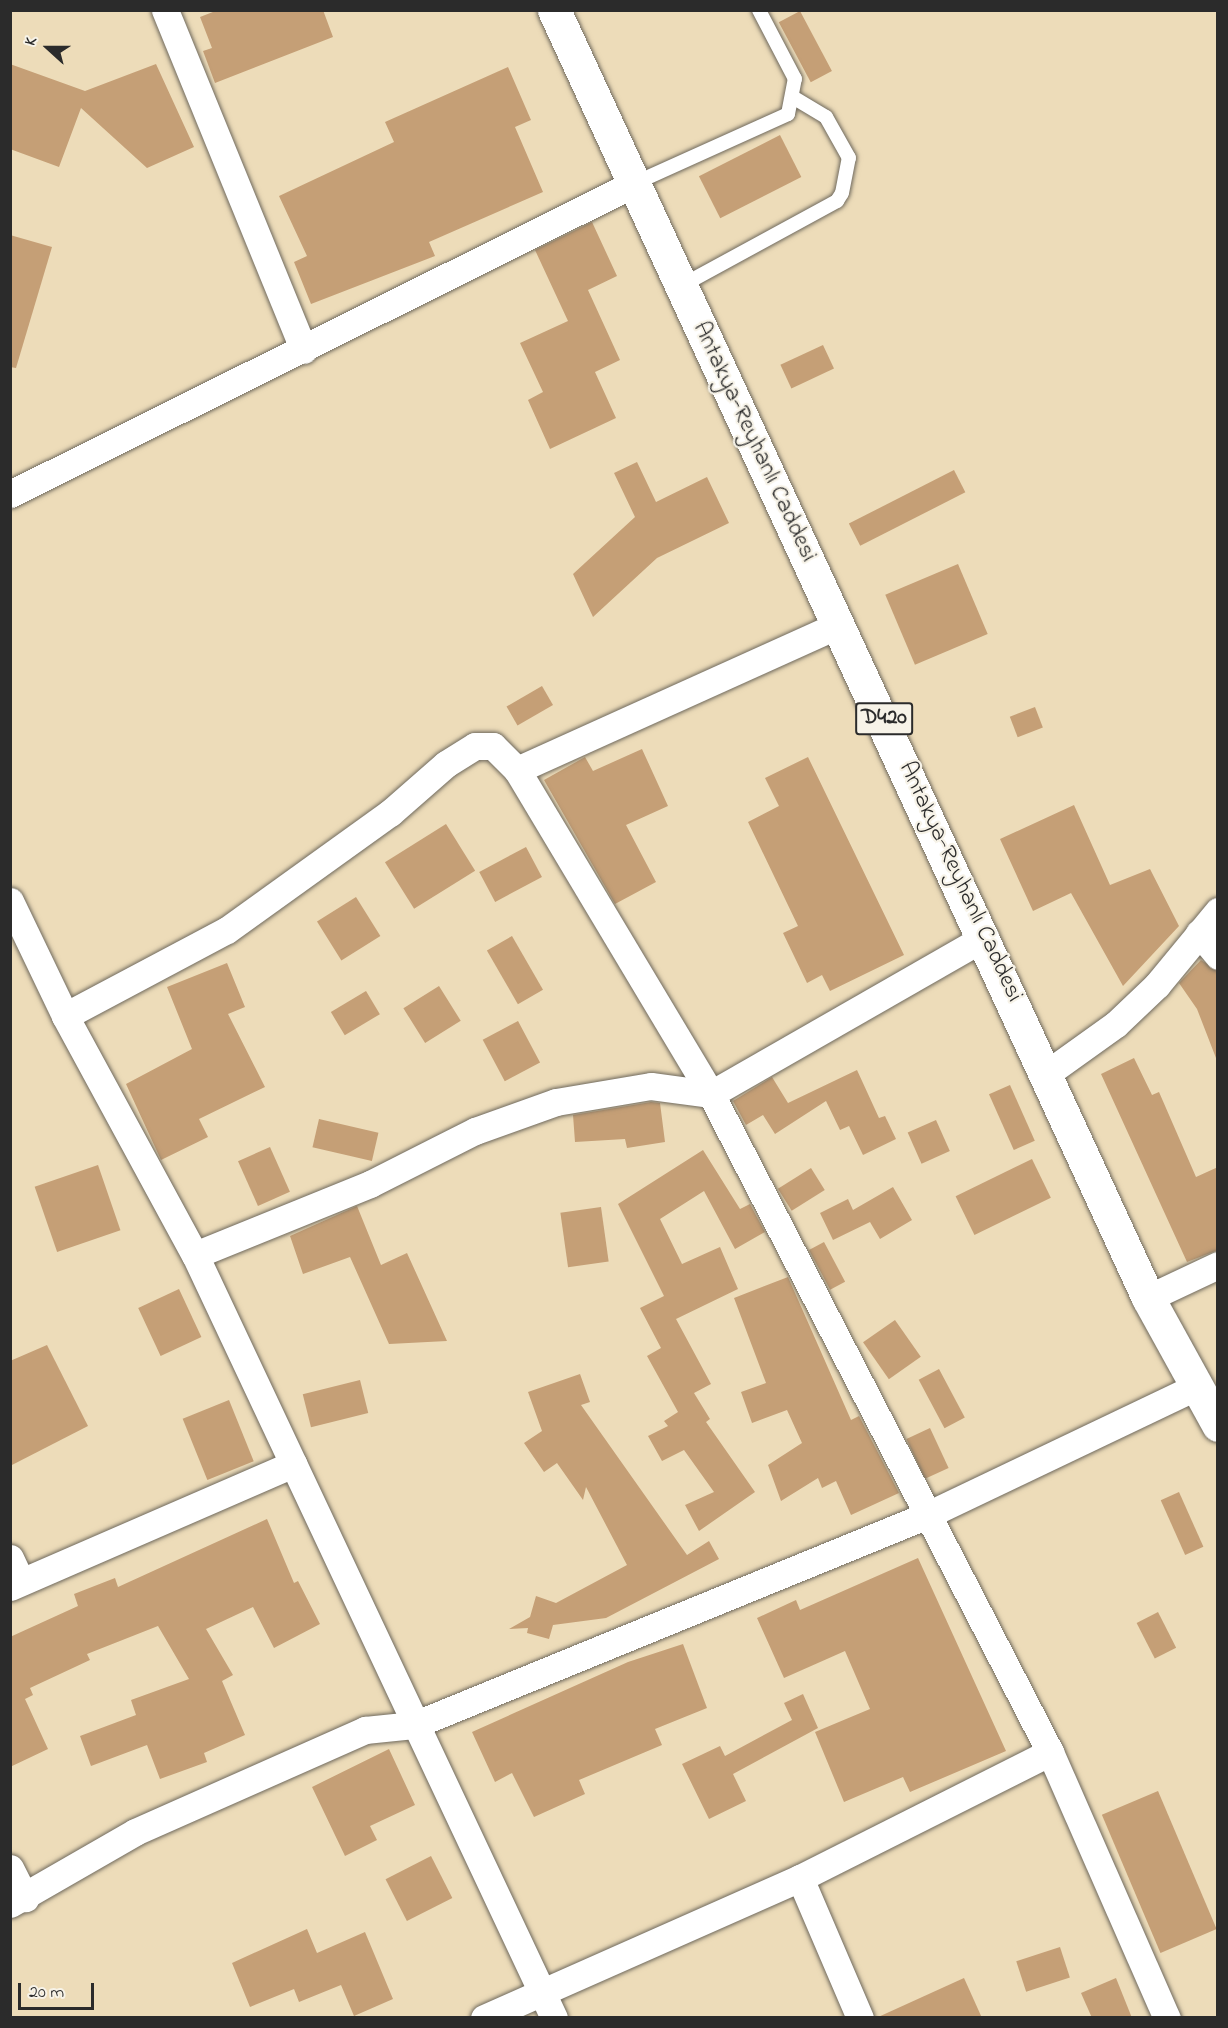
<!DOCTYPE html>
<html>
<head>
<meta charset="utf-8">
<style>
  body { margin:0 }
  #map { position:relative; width:1228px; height:2028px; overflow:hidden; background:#eddcb9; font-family:"Indie Flower",sans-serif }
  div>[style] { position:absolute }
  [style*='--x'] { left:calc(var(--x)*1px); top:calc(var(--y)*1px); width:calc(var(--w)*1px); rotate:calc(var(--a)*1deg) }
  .building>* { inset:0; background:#c59f76; transform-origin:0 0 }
  .roads { filter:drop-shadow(0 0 2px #6f695d) drop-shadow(0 0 2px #6f695d) }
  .service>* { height:14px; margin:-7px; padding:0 7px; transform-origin:7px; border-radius:7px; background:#fff }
  .minor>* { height:27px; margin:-13.5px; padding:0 13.5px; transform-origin:13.5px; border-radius:13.5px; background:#fff }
  .primary>* { height:33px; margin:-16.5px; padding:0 16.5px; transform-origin:16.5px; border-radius:16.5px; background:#fff }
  span { translate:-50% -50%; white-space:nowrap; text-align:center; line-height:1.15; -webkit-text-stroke:4.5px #f7f3e8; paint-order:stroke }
  .shield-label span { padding:2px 4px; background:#f7f3e8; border:2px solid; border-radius:4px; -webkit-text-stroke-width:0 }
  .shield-label { font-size:22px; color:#2b2b2b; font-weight:700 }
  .street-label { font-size:24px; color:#2b2b2b }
  .frame { position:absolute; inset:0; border:12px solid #2b2b2b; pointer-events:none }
  .north { position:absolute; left:18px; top:18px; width:60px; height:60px; -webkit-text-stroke:4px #f7f3e8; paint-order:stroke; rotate:291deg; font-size:16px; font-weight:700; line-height:24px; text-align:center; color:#2b2b2b }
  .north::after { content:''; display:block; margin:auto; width:21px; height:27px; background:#2b2b2b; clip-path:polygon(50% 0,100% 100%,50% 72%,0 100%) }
  .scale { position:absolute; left:18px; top:1983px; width:76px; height:27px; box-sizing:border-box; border:3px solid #2b2b2b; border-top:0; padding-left:8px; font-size:18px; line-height:21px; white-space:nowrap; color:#2b2b2b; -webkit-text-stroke:4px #f7f3e8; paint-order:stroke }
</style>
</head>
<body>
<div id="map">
  <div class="building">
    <div style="clip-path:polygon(218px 10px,323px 10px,333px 37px,215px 83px,203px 51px,212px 48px,200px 17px)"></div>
    <div style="left:800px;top:11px;width:68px;height:24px;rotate:62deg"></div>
    <div style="clip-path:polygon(10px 64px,85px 91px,156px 64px,194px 147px,147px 168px,81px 108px,59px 167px,10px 149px)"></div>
    <div style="clip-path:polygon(508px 67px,531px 120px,515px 127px,543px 192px,429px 242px,435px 256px,311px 304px,294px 262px,307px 256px,279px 196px,394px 142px,385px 122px)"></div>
    <div style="left:780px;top:135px;width:47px;height:91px;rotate:63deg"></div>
    <div style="clip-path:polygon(592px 222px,617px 276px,588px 290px,620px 360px,595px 372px,616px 418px,550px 449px,528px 400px,543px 392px,520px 343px,568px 321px,535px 250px)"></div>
    <div style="clip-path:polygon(10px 235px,52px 247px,16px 368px,10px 367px)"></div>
    <div style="left:823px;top:345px;width:26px;height:47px;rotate:65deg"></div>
    <div style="clip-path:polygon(637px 462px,656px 502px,707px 477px,729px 523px,657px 558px,593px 617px,573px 574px,635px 517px,614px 473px)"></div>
    <div style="left:954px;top:470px;width:25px;height:118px;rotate:63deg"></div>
    <div style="left:958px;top:564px;width:76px;height:79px;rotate:67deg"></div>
    <div style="left:542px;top:686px;width:22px;height:41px;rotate:60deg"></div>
    <div style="left:1035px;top:707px;width:22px;height:27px;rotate:69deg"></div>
    <div style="clip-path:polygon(642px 749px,668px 806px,626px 825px,656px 882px,615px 904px,544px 780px,585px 757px,593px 771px)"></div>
    <div style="clip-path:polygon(808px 757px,904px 955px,830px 991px,822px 975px,807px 983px,783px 933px,798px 926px,748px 822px,779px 806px,765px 778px)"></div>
    <div style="clip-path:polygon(1074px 805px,1110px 885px,1150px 869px,1179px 926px,1123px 986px,1071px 893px,1033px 911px,1000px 839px)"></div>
    <div style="left:446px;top:824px;width:55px;height:72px;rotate:58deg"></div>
    <div style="left:526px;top:847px;width:34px;height:53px;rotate:62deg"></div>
    <div style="left:356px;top:897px;width:46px;height:46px;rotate:58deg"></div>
    <div style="left:512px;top:936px;width:62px;height:29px;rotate:60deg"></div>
    <div style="clip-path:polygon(1201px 960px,1218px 971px,1216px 1058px,1197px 1009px,1179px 983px)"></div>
    <div style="clip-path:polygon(227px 963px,245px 1007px,228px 1014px,265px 1087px,199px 1119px,208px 1137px,161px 1160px,126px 1084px,192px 1049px,167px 987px)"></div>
    <div style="left:439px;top:986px;width:41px;height:42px;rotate:58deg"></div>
    <div style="left:366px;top:991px;width:27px;height:41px;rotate:59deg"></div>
    <div style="left:518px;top:1021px;width:47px;height:40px;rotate:62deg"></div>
    <div style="clip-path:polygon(1134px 1058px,1152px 1095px,1159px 1092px,1196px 1177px,1218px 1167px,1218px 1250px,1187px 1262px,1101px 1074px)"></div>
    <div style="clip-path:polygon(857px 1070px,879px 1118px,885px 1116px,896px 1139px,863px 1155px,849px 1126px,840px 1130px,826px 1101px,775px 1134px,763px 1115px,746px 1125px,733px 1101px,772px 1077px,788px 1103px)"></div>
    <div style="left:1010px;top:1085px;width:61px;height:23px;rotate:66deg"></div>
    <div style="clip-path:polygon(651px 1102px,660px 1103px,665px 1142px,627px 1148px,625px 1139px,575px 1142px,573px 1115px)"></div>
    <div style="left:319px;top:1119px;width:61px;height:29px;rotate:13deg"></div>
    <div style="left:936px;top:1120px;width:34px;height:31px;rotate:66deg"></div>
    <div style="left:270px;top:1147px;width:49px;height:35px;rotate:66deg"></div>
    <div style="clip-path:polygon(703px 1150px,740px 1209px,750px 1204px,765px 1232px,735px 1249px,704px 1191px,660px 1219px,682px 1264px,720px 1247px,738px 1289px,676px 1319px,711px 1384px,694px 1393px,710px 1419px,706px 1422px,755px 1492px,699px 1531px,685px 1505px,714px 1492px,684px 1450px,662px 1461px,648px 1436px,668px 1426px,664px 1421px,678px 1412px,647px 1356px,661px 1348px,640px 1308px,664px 1296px,618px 1204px)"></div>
    <div style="left:1032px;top:1159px;width:43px;height:85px;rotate:64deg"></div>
    <div style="left:98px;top:1165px;width:69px;height:67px;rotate:71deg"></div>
    <div style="left:811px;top:1168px;width:26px;height:39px;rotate:58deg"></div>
    <div style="clip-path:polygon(893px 1187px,912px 1220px,880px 1239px,870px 1222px,833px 1240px,820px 1213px,848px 1199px,853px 1210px)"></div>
    <div style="clip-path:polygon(357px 1206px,381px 1265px,407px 1253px,447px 1341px,389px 1344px,350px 1257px,303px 1274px,290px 1236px)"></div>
    <div style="left:601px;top:1207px;width:55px;height:41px;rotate:82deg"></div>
    <div style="left:824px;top:1242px;width:45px;height:17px;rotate:62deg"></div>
    <div style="clip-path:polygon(788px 1277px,851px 1420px,859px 1416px,899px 1493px,851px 1515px,836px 1481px,822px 1488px,818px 1478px,781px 1501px,768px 1465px,802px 1443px,787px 1410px,752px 1423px,741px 1392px,766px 1383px,734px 1298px)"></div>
    <div style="left:179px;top:1289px;width:53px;height:45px;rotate:65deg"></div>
    <div style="left:895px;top:1320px;width:45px;height:39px;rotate:55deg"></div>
    <div style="clip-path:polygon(47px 1345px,88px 1426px,10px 1466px,10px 1361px)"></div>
    <div style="left:939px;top:1369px;width:55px;height:23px;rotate:62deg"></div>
    <div style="clip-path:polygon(580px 1374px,590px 1402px,581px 1405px,687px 1555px,709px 1541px,719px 1559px,606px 1618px,553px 1625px,549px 1639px,527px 1633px,528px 1628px,509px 1629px,530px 1617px,536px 1596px,556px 1603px,627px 1565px,586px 1487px,583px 1500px,557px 1463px,544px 1472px,524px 1443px,542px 1431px,528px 1392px)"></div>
    <div style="left:360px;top:1380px;width:34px;height:59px;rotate:76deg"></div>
    <div style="left:229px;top:1400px;width:66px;height:50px;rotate:68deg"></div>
    <div style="left:930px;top:1428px;width:44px;height:26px;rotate:65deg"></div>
    <div style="left:1179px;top:1492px;width:60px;height:20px;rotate:66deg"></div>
    <div style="clip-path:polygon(267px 1519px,294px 1583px,298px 1581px,320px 1624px,274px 1648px,253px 1607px,206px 1629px,233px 1675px,222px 1681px,245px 1735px,204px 1753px,207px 1762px,160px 1779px,147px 1745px,91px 1766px,80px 1736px,136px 1715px,131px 1700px,189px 1679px,158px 1626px,87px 1654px,90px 1660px,30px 1688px,33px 1695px,25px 1699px,48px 1749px,10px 1767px,10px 1637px,78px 1606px,74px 1594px,115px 1578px,118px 1587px)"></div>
    <div style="clip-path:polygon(918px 1558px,1006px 1751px,910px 1792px,903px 1777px,844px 1802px,815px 1732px,870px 1709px,845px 1651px,784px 1678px,757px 1618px,796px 1600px,800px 1610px)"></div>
    <div style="left:1158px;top:1612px;width:40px;height:24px;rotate:63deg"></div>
    <div style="clip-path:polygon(683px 1644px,707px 1708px,655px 1729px,662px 1745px,579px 1780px,585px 1794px,534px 1817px,512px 1773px,495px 1782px,472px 1732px,628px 1662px)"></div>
    <div style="clip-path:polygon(803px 1694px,818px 1728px,733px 1774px,746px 1801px,709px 1819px,682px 1764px,720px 1746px,725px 1756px,792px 1720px,784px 1703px)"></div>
    <div style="clip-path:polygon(389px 1749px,415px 1805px,370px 1826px,377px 1840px,345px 1856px,312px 1787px)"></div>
    <div style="left:1158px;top:1791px;width:150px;height:61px;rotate:67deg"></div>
    <div style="left:431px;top:1856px;width:47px;height:51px;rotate:63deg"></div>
    <div style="clip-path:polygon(307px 1929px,317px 1953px,365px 1932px,393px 1999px,354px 2016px,341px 1985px,299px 2002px,294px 1989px,250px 2007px,232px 1963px)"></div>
    <div style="left:1060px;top:1947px;width:32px;height:46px;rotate:72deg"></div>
    <div style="clip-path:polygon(964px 1978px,982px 2018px,876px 2018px)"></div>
    <div style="clip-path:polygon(1116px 1978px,1132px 2018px,1092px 2018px,1081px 1993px)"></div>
  </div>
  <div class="roads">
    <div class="service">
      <div style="--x:633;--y:184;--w:170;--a:-24.3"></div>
      <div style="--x:788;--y:114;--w:36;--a:-79"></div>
      <div style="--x:795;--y:79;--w:78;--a:-117.6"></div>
      <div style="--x:681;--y:286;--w:178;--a:-28.6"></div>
      <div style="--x:837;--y:201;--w:9;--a:-58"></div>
      <div style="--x:842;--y:193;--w:36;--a:-79"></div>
      <div style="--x:849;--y:158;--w:47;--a:-119.3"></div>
      <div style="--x:826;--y:117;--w:37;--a:-149"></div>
    </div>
    <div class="minor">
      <div style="--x:165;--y:10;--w:367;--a:67.8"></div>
      <div style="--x:10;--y:494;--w:696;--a:-26.45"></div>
      <div style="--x:517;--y:770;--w:354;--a:-24.3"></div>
      <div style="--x:10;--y:901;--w:127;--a:64.4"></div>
      <div style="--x:65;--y:1016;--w:272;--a:61.5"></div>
      <div style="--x:195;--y:1255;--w:843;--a:64.8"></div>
      <div style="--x:1199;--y:933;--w:30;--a:50"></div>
      <div style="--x:65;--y:1016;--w:183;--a:-28"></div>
      <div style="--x:227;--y:930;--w:201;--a:-35.7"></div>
      <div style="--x:390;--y:813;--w:74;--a:-41.2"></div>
      <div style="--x:446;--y:764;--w:34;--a:-32"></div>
      <div style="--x:475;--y:746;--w:18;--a:0"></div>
      <div style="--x:493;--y:746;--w:34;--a:45"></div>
      <div style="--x:517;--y:770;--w:378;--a:59.1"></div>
      <div style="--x:711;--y:1094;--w:740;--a:62.74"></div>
      <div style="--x:1050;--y:1752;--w:291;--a:66.3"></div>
      <div style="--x:1049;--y:1072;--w:82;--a:-35.6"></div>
      <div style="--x:1116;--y:1024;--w:57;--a:-43.6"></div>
      <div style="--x:1157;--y:985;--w:96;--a:-50.5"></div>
      <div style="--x:195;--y:1255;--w:189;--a:-22.1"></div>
      <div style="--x:370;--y:1184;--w:118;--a:-26.8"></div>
      <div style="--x:475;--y:1131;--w:86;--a:-19.7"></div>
      <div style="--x:556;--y:1102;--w:96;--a:-9.6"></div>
      <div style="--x:651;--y:1086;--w:61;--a:7.6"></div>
      <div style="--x:711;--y:1094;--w:316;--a:-29.8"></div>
      <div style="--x:1148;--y:1298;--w:77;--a:-25.2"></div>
      <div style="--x:10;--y:1558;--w:26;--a:65"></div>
      <div style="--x:10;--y:1587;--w:309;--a:-23.5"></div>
      <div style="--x:10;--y:1868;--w:34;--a:63"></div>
      <div style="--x:800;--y:1878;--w:280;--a:-26.7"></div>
      <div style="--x:10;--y:1904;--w:144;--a:-29.9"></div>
      <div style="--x:135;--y:1832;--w:252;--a:-23.9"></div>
      <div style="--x:365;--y:1730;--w:49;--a:-5.8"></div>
      <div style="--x:414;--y:1725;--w:552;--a:-22.24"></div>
      <div style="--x:925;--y:1516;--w:301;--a:-25.5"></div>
      <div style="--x:484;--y:2018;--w:346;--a:-23.9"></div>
      <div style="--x:800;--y:1878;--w:152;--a:66.8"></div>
    </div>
    <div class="primary">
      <div style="--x:554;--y:10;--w:1418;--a:65.24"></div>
      <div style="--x:1148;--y:1298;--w:145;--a:61.1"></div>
    </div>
  </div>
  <div class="shield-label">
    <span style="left:884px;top:719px">D420</span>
  </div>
  <div class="street-label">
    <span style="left:754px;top:442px;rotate:65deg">Antakya-Reyhanlı Caddesi</span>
    <span style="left:960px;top:882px;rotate:65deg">Antakya-Reyhanlı Caddesi</span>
  </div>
  <div class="frame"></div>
  <div class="north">K</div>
  <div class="scale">20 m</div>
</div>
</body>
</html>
